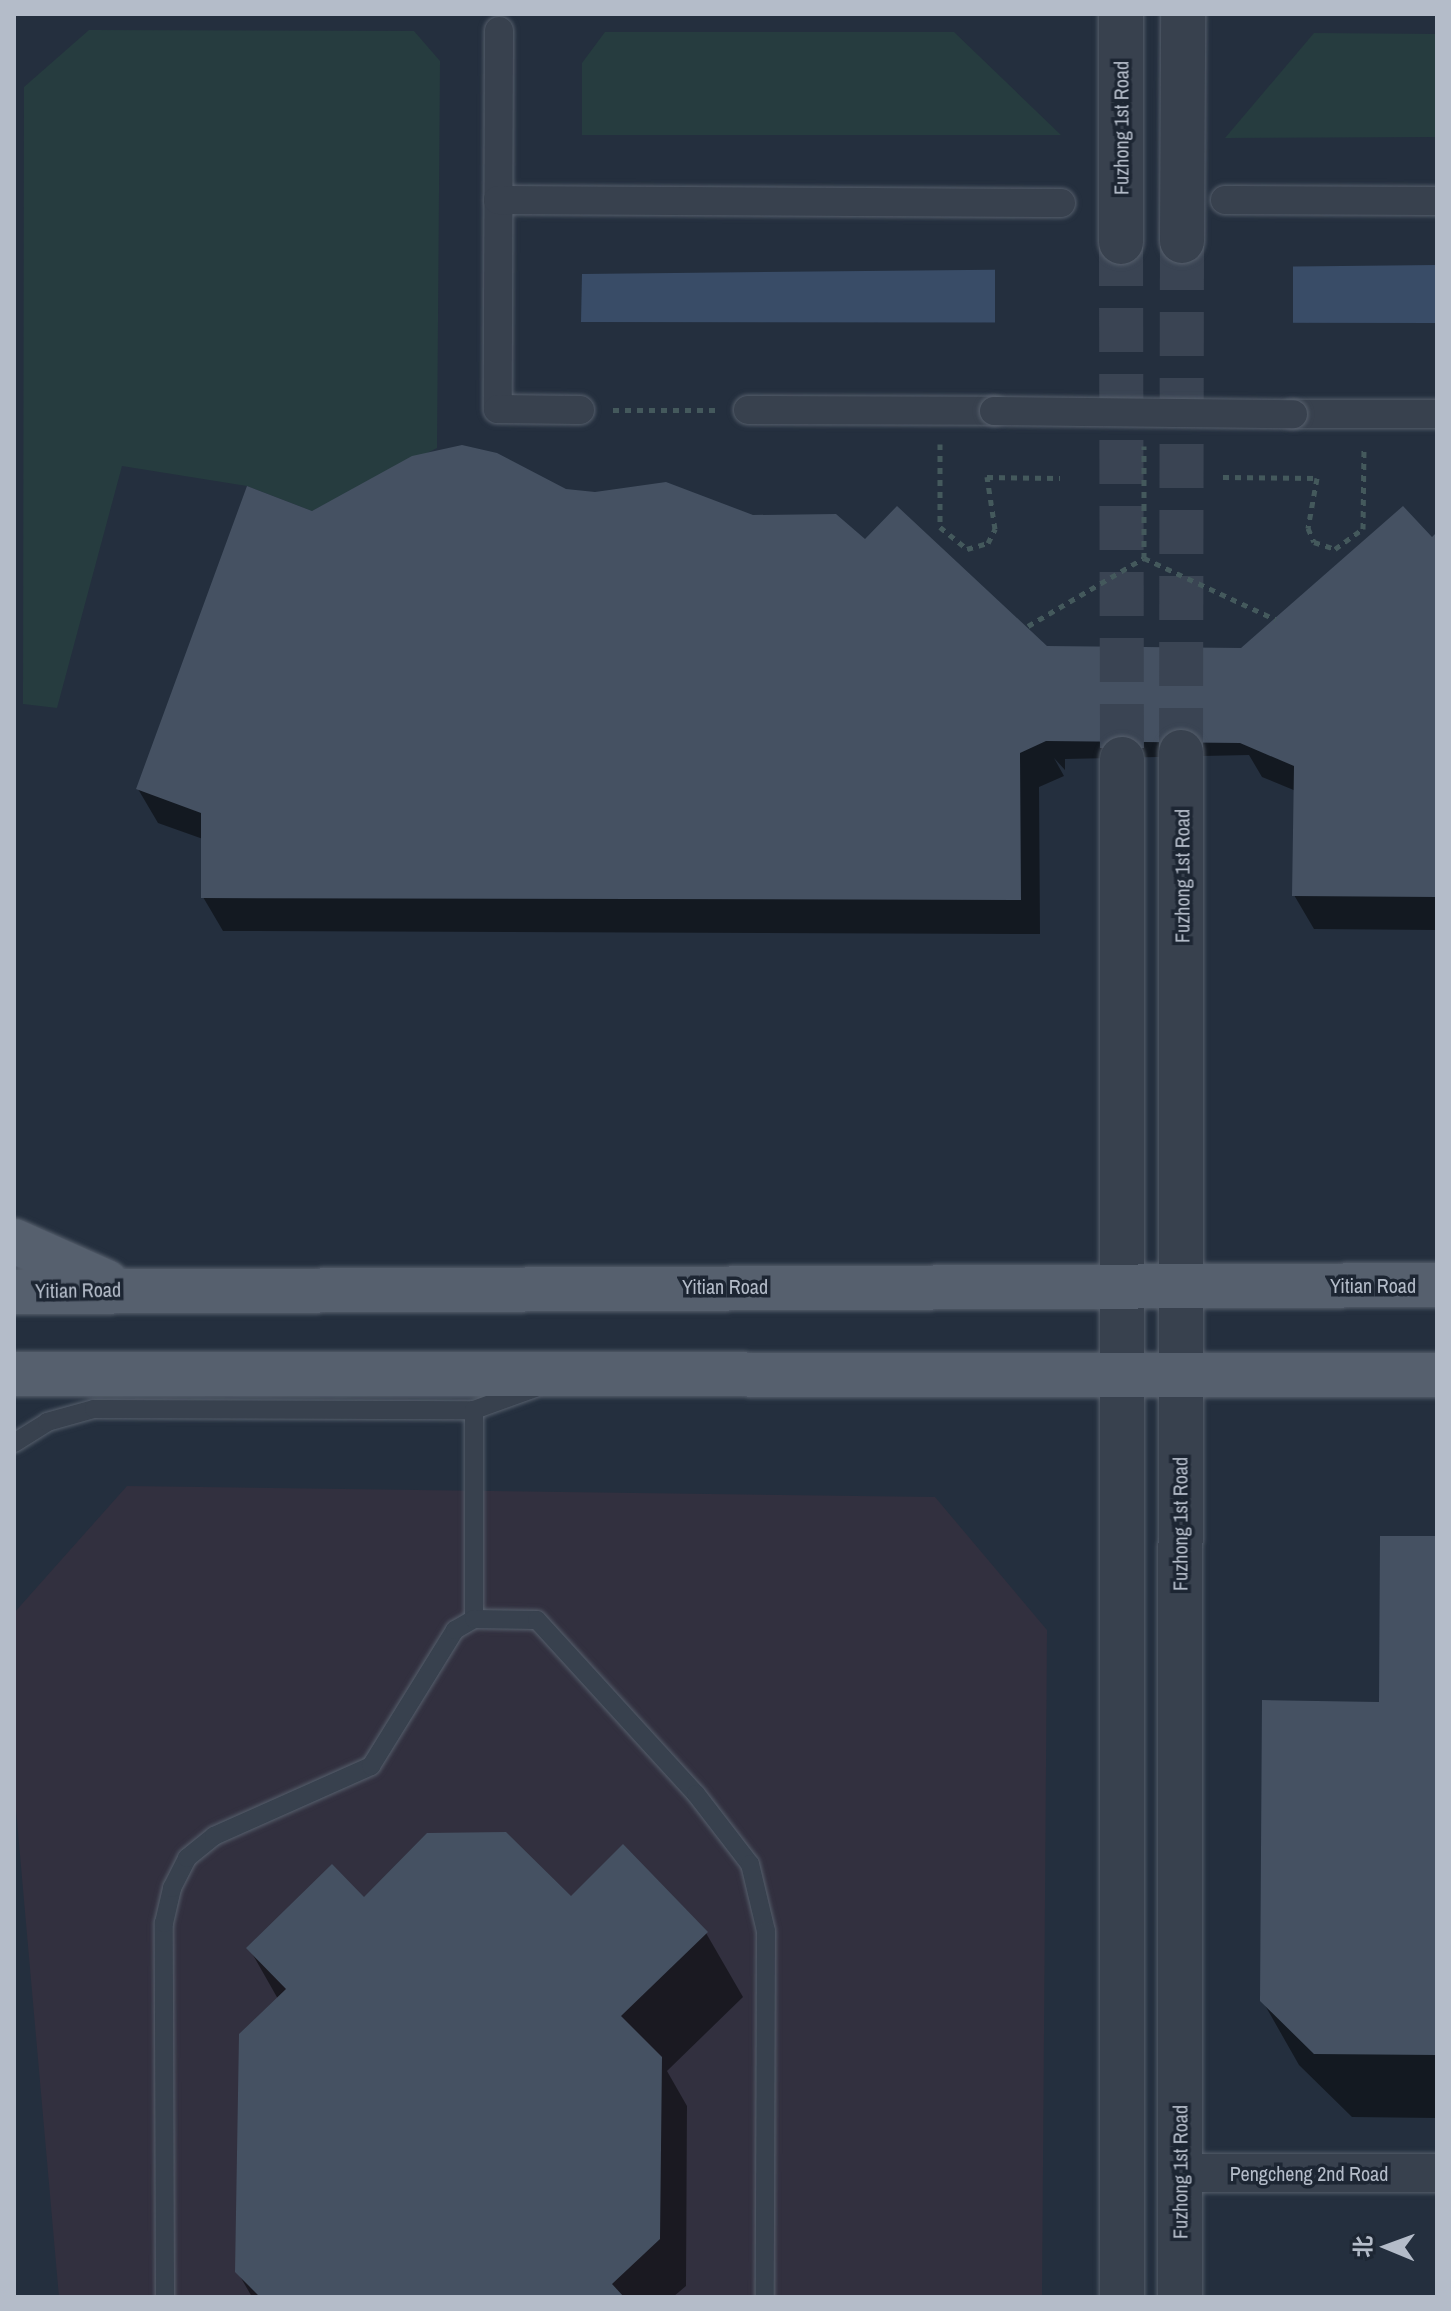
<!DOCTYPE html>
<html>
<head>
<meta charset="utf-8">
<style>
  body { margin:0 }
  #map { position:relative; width:1451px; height:2311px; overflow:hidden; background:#242f3e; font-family:"Archivo Narrow","Noto Sans SC",sans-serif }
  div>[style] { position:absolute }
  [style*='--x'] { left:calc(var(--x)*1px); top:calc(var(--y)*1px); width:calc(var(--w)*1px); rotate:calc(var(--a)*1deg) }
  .medical>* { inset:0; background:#32303f }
  .green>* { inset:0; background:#263c3f }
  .water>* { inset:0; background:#394c67 }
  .pier>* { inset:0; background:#242f3e; transform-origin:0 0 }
  .shadow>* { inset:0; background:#0007 }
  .building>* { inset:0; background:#455162 }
  .tertiary-tunnel>* { height:44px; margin-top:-22px; transform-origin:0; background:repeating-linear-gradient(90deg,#3a4453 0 44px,transparent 0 66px) }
  .path>* { height:5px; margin-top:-2.5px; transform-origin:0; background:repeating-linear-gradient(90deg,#44595c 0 6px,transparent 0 12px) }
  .roads { filter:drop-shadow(0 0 2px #565f6c) drop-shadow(0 0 2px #565f6c) }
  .service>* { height:18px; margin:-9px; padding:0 9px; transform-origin:9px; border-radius:9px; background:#38414e }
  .pedestrian>* { height:28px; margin:-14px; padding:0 14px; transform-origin:14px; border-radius:14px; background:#38414e }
  .minor>* { height:38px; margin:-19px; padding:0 19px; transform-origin:19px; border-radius:19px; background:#38414e }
  .tertiary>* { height:44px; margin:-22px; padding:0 22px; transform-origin:22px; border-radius:22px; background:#38414e }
  .primary>* { height:44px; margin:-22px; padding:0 22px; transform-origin:22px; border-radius:22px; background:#56606e }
  .path-bridge>* { height:5px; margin-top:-2.5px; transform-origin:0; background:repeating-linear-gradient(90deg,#44595c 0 6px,transparent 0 12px) }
  .bridges { filter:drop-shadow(0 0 2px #565f6c) drop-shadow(0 0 2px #565f6c) }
  .pedestrian-bridge>* { height:28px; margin:-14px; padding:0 14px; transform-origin:14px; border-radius:14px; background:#38414e }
  span { translate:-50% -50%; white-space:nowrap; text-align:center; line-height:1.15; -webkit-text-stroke:7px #1d2633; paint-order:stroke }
  .street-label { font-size:20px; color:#b4bcc9 }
  .frame { position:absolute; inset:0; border:16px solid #b4bcc9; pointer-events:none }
  .north { position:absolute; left:1347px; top:2207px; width:80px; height:80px; -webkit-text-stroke:6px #1d2633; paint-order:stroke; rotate:271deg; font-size:22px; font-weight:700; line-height:32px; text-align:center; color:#b4bcc9 }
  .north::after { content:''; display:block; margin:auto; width:28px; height:36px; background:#b4bcc9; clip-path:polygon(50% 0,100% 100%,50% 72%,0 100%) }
</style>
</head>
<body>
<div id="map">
  <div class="medical">
    <div style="clip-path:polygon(127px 1486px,935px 1497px,1047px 1630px,1042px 2297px,59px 2297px,14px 1787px,14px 1613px)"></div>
  </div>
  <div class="green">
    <div style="clip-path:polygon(89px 30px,414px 31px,440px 61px,437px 448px,312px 511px,247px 486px,122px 466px,57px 708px,23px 704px,24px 87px)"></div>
    <div style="clip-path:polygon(605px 32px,954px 32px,1061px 135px,582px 135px,582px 63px)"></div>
    <div style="clip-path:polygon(1314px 33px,1437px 34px,1437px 137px,1225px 138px)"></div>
  </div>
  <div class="water">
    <div style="clip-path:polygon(1437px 265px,1437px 323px,581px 322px,582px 274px)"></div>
  </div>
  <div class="pier">
    <div style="left:995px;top:265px;width:298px;height:62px"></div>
  </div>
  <div class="shadow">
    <div style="clip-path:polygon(566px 490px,865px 542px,1046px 648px,1241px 650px,1437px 535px,1437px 930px,1314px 929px,1294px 895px,1296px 791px,1262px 777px,1249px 755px,1065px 759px,1065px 770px,1054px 758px,1064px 776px,1039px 787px,1040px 934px,223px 931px,203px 897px,203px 839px,158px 823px,138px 789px,312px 513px)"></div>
    <div style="clip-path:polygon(1437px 1538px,1437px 2118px,1352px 2117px,1299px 2065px,1262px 2000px,1381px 1704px)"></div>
    <div style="clip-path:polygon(570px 1899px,706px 1933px,743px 1997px,667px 2071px,687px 2106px,686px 2286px,673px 2297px,252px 2297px,237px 2271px,278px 1999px,249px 1948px,370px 1907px)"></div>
  </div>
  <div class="building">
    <div style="clip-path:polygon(462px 445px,497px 453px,566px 489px,595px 492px,666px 482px,753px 515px,836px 514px,865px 539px,897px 506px,1047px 646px,1241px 648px,1403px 506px,1432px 537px,1437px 532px,1437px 897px,1292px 896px,1294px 766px,1240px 743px,1046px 741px,1020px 753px,1021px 900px,201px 898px,201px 813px,136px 789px,247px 486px,312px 511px,412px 456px)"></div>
    <div style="clip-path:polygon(1380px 1536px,1437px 1536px,1437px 2055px,1314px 2054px,1260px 2001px,1262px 1700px,1379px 1702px)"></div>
    <div style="clip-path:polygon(506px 1832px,571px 1896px,623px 1844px,708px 1932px,621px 2016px,662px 2057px,660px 2239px,612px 2284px,624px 2297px,260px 2297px,235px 2272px,239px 2034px,286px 1989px,246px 1948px,332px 1864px,364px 1897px,427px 1833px)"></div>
  </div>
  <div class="tertiary-tunnel">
    <div style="--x:1121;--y:242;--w:517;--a:89.89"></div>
    <div style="--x:1181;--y:752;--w:511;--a:-89.89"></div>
  </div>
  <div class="path">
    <div style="--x:613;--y:410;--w:102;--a:0"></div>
    <div style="--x:940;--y:444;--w:83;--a:90"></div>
    <div style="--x:940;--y:527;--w:35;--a:39"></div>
    <div style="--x:967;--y:549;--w:22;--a:-16"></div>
    <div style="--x:988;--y:543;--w:16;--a:-63"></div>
    <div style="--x:995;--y:529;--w:53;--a:-98.7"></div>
    <div style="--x:987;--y:477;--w:73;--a:0.8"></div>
    <div style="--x:1223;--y:477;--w:94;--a:0.6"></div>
    <div style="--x:1317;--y:478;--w:51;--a:100.2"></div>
    <div style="--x:1308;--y:528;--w:15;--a:67"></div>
    <div style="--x:1314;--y:542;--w:22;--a:18"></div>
    <div style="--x:1335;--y:549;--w:34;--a:-36"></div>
    <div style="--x:1363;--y:529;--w:80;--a:-89.3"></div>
    <div style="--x:1144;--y:558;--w:112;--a:-90"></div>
  </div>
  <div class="roads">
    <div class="service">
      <div style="--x:14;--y:1443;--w:39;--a:-32"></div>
      <div style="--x:47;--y:1422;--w:49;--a:-15.5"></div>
      <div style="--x:94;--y:1409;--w:380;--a:0.2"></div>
      <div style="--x:474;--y:1410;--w:65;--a:-19.8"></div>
      <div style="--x:474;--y:1619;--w:209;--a:-90"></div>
      <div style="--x:165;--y:2297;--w:374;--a:-90.2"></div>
      <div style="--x:164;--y:1923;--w:36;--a:-77"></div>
      <div style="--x:172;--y:1888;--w:34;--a:-63"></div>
      <div style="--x:187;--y:1858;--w:35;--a:-39"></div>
      <div style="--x:214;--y:1836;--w:172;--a:-24"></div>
      <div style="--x:371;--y:1766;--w:160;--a:-58.3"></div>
      <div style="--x:455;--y:1630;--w:22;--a:-30"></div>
      <div style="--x:474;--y:1619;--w:63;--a:0.9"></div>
      <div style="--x:537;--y:1620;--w:236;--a:47.6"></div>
      <div style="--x:696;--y:1794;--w:88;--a:52.4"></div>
      <div style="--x:750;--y:1864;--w:69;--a:76.6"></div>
      <div style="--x:766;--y:1931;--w:366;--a:90.2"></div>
    </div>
    <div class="pedestrian">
      <div style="--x:499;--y:31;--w:378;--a:90.2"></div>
      <div style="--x:498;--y:409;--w:82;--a:0.7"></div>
      <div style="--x:498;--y:200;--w:563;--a:0.31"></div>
      <div style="--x:1225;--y:200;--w:212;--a:0.3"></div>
      <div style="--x:748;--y:410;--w:246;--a:0.2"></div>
      <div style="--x:1293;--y:414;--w:144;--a:0"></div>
    </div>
    <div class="minor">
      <div style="--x:1180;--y:2173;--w:257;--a:0"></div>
    </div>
    <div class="tertiary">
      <div style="--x:1121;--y:14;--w:228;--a:90"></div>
      <div style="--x:1182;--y:241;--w:227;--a:-89.7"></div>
      <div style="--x:1122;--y:759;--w:1538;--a:90"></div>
      <div style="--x:1180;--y:2297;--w:1545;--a:-89.96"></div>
    </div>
    <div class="primary">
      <div style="--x:14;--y:1241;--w:101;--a:24"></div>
      <div style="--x:14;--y:1292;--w:1423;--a:-0.28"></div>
      <div style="--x:14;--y:1374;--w:1423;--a:0.04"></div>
    </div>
  </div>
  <div class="path-bridge">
    <div style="--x:1028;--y:626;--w:134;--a:-30.4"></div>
    <div style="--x:1144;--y:558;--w:145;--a:25"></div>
  </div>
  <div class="bridges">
    <div class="pedestrian-bridge">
      <div style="--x:994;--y:411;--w:299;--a:0.6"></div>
    </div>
  </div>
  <div class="street-label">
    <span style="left:1121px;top:128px;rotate:-90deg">Fuzhong 1st Road</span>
    <span style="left:1182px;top:876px;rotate:-90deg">Fuzhong 1st Road</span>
    <span style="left:1373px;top:1285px">Yitian Road</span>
    <span style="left:725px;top:1286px">Yitian Road</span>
    <span style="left:78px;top:1290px;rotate:-1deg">Yitian Road</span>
    <span style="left:1180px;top:1524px;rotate:-90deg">Fuzhong 1st Road</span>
    <span style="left:1180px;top:2172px;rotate:-90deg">Fuzhong 1st Road</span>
    <span style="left:1309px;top:2173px">Pengcheng 2nd Road</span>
  </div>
  <div class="frame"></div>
  <div class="north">北</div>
</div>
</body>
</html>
